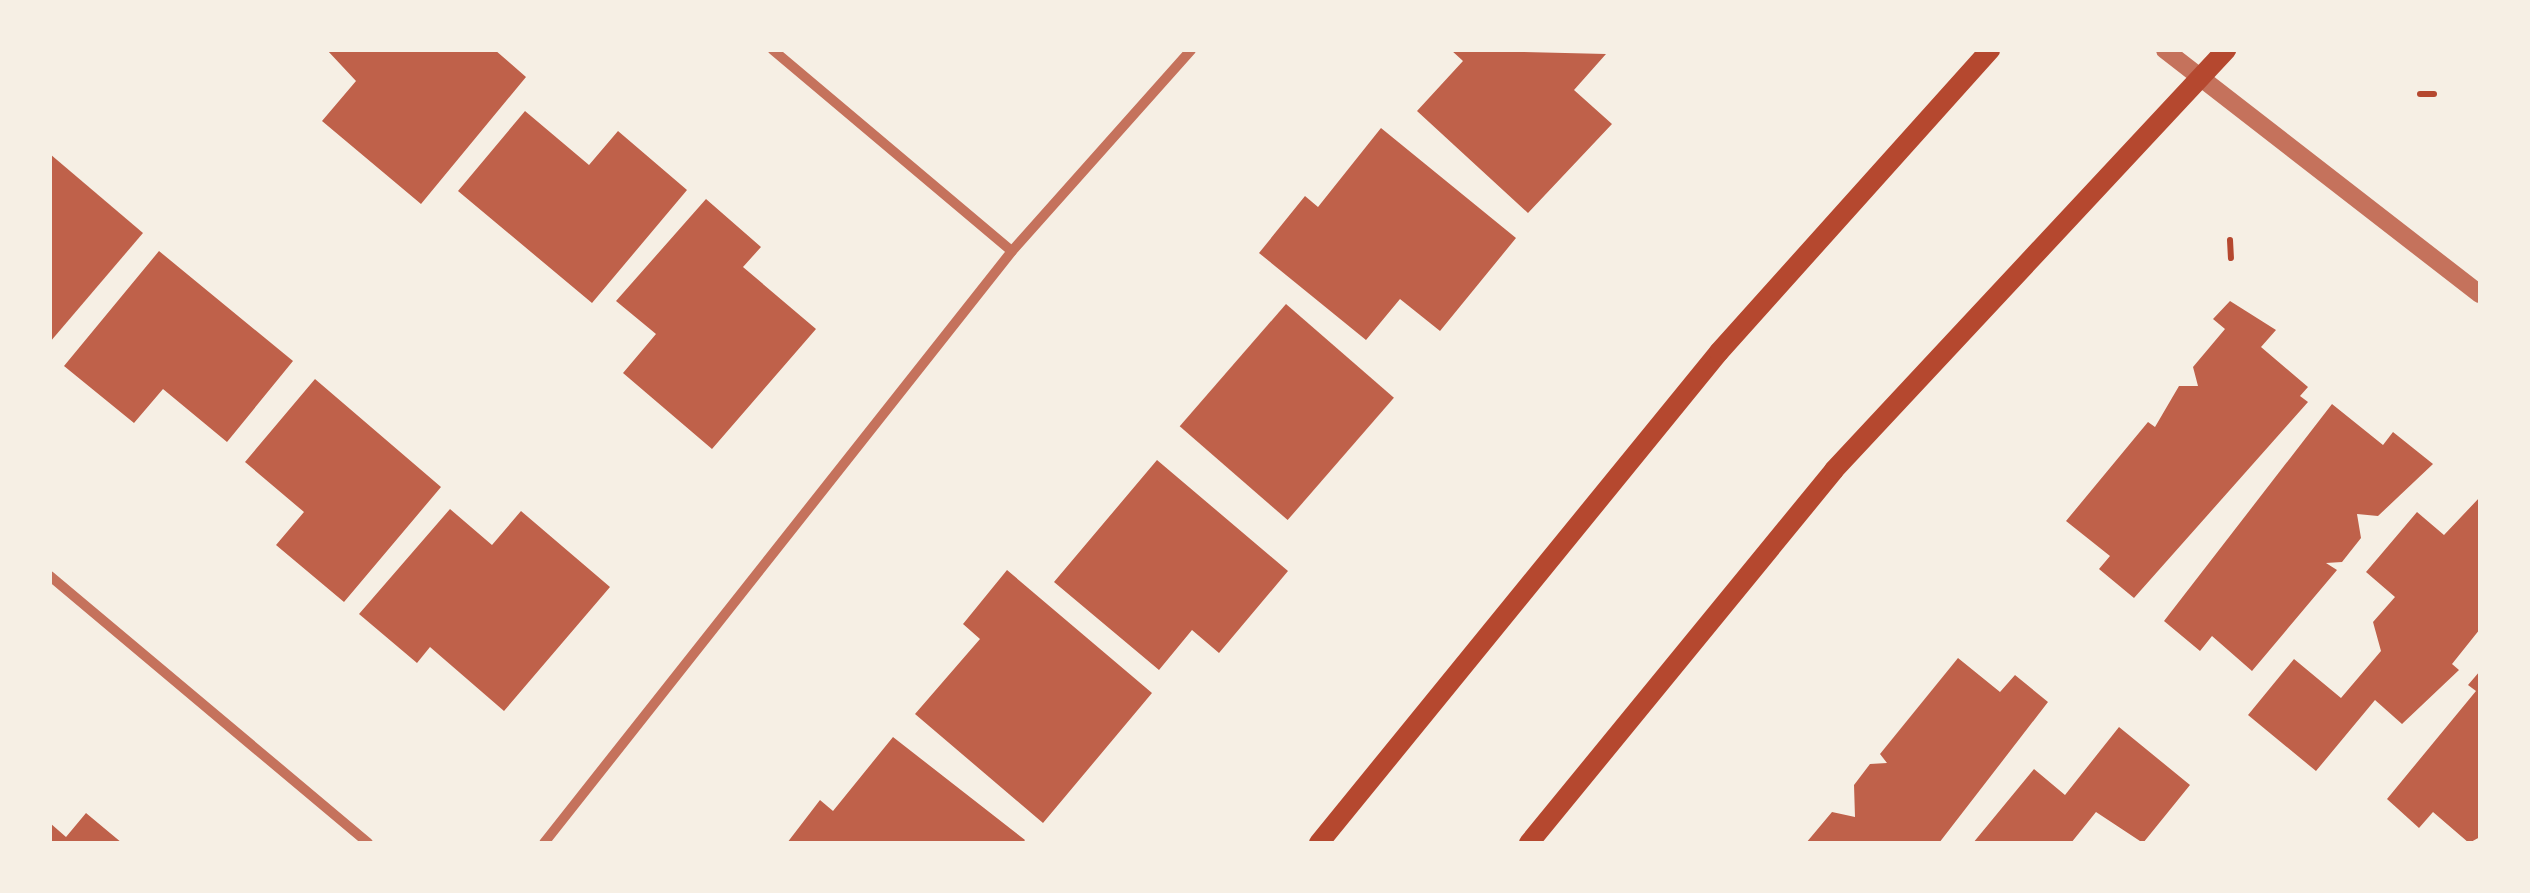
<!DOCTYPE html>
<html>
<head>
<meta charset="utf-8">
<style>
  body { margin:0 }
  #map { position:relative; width:2530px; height:893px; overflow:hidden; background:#f6efe4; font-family:Jost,sans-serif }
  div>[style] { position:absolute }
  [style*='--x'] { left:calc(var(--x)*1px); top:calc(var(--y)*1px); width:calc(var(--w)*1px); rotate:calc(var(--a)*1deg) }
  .building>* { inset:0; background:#bf614a; transform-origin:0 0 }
  .path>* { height:6px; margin:-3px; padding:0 3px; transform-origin:3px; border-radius:3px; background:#b5482f }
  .minor>* { height:10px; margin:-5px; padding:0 5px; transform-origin:5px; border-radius:5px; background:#c5725c }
  .tertiary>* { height:18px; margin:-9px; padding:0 9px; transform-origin:9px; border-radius:9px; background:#c5725c }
  .secondary>* { height:20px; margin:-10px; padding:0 10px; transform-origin:10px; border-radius:10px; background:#b5482f }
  span { translate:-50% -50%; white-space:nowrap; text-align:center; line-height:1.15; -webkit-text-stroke:8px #f6efe4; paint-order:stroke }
  .frame { position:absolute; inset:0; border:52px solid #f6efe4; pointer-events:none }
</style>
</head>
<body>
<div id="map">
  <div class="building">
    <div style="clip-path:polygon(327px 50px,495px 50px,526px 77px,421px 204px,322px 121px,356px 81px)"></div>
    <div style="clip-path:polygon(1451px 50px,1606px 54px,1574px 90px,1612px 124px,1528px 213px,1417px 111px,1463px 61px)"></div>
    <div style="clip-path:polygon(525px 111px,589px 165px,618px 131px,687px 190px,592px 303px,458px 191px)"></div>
    <div style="clip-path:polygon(1381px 128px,1516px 238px,1440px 331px,1400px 299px,1366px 340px,1259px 253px,1305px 196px,1318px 207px)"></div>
    <div style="clip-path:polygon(50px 154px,143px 233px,50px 342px)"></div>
    <div style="clip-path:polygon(706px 199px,761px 247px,743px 267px,816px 329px,712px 449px,623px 373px,656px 334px,616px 301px)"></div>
    <div style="clip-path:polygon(159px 251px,293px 361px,227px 442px,163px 389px,134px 423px,64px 366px)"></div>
    <div style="clip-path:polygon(2230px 301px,2276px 330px,2261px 347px,2308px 387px,2300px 396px,2308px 402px,2134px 598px,2099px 569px,2110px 556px,2066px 521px,2148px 422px,2155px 427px,2179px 386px,2198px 386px,2193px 367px,2225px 329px,2213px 319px)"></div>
    <div style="left:1286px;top:304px;width:143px;height:162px;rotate:41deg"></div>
    <div style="clip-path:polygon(315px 379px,441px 487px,344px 602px,276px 545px,304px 512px,245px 462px)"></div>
    <div style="clip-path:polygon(2332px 404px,2383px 445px,2393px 432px,2433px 464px,2378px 516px,2357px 514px,2361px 538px,2342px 562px,2326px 563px,2337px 570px,2252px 671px,2212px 636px,2200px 651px,2164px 621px)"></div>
    <div style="clip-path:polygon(1157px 460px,1288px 571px,1219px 653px,1192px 630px,1159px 670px,1054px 582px)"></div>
    <div style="clip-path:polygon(2480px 497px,2480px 629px,2452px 664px,2459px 670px,2402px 724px,2375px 700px,2316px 771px,2248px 715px,2294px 659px,2341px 698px,2381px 651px,2373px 622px,2395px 597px,2366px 572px,2417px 512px,2444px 535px)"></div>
    <div style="clip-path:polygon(450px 509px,492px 545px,521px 511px,610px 587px,504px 711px,430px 647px,417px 663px,359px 614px)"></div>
    <div style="clip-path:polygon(1007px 570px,1152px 693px,1043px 823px,915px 714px,980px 639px,963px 624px)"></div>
    <div style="clip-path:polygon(1958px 658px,2000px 692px,2015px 675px,2048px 702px,1939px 843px,1806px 843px,1832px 812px,1855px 817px,1854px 785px,1870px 764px,1887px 763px,1880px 754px)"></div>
    <div style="clip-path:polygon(2480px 671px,2480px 837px,2469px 843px,2433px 812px,2419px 828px,2387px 799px,2476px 691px,2468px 685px)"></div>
    <div style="clip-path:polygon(2119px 727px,2190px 785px,2143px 843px,2096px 812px,2071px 843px,1973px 843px,2034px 769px,2065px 795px)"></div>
    <div style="clip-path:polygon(893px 737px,1025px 840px,1023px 843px,787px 843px,820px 800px,833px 811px)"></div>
    <div style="clip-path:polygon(86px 813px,122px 843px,50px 843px,50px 823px,66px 837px)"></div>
  </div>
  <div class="path">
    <div style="--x:2420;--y:94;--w:14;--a:0"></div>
    <div style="--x:2230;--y:240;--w:18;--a:87"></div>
  </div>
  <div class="minor">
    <div style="--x:773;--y:50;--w:312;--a:40.1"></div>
    <div style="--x:50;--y:576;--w:415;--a:40"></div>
    <div style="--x:544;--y:843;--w:755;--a:-51.67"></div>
    <div style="--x:1012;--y:251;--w:269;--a:-48.3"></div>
  </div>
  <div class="tertiary">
    <div style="--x:2165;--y:50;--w:398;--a:37.8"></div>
  </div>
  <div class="secondary">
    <div style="--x:1319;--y:843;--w:633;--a:-50.83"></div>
    <div style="--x:1719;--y:352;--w:406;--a:-48.1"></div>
    <div style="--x:1529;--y:843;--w:482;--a:-50.7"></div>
    <div style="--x:1834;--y:470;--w:575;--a:-46.97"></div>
  </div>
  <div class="frame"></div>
</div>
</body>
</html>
